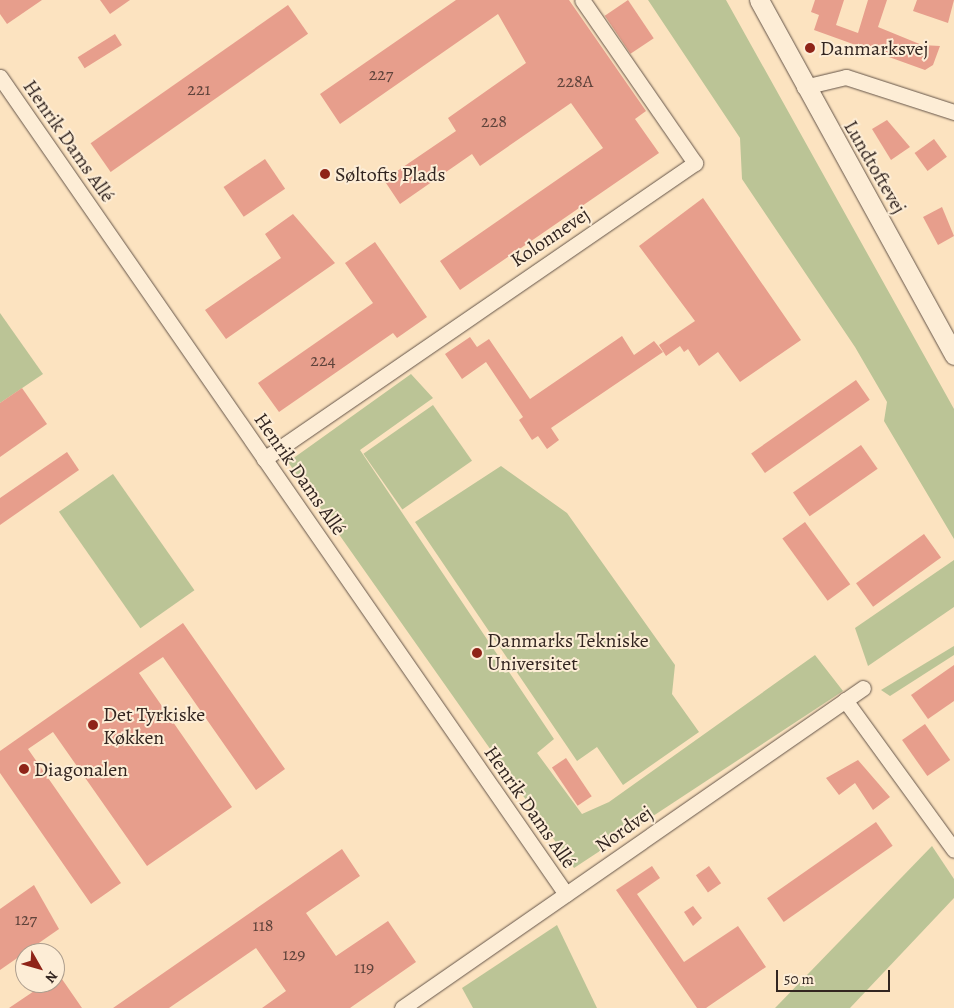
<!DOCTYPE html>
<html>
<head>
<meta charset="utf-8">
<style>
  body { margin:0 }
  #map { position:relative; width:954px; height:1008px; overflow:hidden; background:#fce3c0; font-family:Alegreya,serif }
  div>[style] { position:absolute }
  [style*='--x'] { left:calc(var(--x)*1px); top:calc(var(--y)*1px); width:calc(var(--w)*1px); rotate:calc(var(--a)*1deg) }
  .green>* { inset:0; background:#bbc496; transform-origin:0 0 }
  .building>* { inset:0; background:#e79e8c; transform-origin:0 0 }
  .roads { filter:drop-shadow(0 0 1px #645448) drop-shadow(0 0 1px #645448) }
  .minor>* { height:15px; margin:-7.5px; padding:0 7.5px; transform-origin:7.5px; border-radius:7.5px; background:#fdedd6 }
  .tertiary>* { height:19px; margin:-9.5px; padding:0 9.5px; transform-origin:9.5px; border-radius:9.5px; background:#fdedd6 }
  .dots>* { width:14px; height:14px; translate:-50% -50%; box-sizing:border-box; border:2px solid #fdedd6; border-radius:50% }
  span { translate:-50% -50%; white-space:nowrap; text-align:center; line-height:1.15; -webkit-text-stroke:4px #fdedd6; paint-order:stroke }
  .number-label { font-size:18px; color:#5f433b }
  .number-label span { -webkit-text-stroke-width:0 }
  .poi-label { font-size:20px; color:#322520 }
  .left { translate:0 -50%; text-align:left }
  .street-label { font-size:20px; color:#322520 }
  .north { position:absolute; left:15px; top:943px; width:50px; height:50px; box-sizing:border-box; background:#fdedd6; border:1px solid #ac9d8d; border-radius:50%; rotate:128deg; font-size:14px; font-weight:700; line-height:20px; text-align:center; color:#322520 }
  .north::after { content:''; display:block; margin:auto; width:18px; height:22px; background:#8f2418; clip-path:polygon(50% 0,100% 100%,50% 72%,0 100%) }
  .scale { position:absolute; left:776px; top:970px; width:114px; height:22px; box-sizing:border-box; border:2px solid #322520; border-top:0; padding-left:6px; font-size:15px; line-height:18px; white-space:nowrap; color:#322520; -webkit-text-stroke:4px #fdedd6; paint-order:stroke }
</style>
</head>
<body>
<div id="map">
  <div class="green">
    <div style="clip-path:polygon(648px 0,726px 0,954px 409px,954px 539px,884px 421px,887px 402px,855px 347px,742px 179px,740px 138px)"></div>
    <div style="clip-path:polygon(0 313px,43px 374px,0 403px)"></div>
    <div style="clip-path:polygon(411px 374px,433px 398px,360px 450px,554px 739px,537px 753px,582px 814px,609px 802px,815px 655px,843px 691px,574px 868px,288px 462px)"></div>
    <div style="left:433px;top:405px;width:68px;height:85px;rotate:55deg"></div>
    <div style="clip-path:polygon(501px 466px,567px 513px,675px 665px,672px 694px,699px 732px,623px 785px,597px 747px,577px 761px,415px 522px)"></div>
    <div style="left:113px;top:474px;width:142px;height:66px;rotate:55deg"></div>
    <div style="clip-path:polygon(954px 560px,954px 607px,868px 666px,855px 628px)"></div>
    <div style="clip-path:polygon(954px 646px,954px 655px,890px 696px,881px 690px)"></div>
    <div style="clip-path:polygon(932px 846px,954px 879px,954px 898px,850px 1008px,775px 1008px)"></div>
    <div style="clip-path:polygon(557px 925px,597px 1008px,473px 1008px,462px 988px)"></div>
  </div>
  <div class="building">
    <div style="clip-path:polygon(0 0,42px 0,7px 24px,0 14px)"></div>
    <div style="clip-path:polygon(100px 0,130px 0,110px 14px)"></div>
    <div style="clip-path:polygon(456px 0,569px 0,646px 111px,635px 119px,659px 153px,460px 290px,440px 261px,603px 148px,571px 103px,480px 166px,472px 154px,400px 204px,384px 180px,456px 131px,448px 118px,526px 63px,498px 14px,340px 124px,320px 94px)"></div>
    <div style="left:628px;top:0;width:46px;height:28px;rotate:56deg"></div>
    <div style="clip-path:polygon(815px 0,844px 0,836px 25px,858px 33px,868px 0,887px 0,878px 27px,922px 45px,940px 46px,933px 65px,925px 70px,814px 30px,819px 15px,811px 12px)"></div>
    <div style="clip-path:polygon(917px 0,954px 0,948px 23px,913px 11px)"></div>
    <div style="left:288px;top:5px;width:35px;height:241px;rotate:55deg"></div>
    <div style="left:115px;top:34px;width:13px;height:44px;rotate:58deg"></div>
    <div style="clip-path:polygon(887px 120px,910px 147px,891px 160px,872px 129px)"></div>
    <div style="left:934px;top:139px;width:22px;height:24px;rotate:54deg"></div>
    <div style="left:265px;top:159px;width:36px;height:50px;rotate:56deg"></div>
    <div style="clip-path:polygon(703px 198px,801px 340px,740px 382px,718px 352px,699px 366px,688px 349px,684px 352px,680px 346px,666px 356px,659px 345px,695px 321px,639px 246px)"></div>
    <div style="clip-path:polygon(942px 207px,954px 236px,938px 245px,923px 217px)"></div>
    <div style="clip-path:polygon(293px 214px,335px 263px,226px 339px,205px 310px,281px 258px,265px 234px)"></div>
    <div style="clip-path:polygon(375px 242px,427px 317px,397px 338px,393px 333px,279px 412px,258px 383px,373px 303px,345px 263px)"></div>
    <div style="clip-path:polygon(622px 336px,634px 355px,654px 341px,663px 352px,551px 428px,559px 440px,547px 449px,538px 436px,532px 440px,519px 420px,523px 417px,486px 362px,462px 379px,445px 354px,470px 337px,477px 347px,489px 339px,530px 399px)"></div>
    <div style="left:856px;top:380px;width:24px;height:128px;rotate:55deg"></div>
    <div style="clip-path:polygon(22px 388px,47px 424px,0 457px,0 403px)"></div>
    <div style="left:861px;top:445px;width:29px;height:83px;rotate:55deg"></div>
    <div style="clip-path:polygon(67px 452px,79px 470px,0 525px,0 498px)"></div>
    <div style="left:805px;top:522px;width:77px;height:28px;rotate:54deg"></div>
    <div style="left:924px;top:534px;width:29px;height:84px;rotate:54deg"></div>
    <div style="clip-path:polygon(183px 623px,285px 769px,256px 790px,163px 657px,139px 673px,232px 807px,147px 866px,53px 732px,28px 749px,121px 883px,91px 904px,0 773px,0 751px)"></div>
    <div style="clip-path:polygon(954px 665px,954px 701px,928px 719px,911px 695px)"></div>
    <div style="left:925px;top:724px;width:44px;height:28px;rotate:55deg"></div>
    <div style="left:566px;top:758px;width:46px;height:17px;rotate:56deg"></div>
    <div style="clip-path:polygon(858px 760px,890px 797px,873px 810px,855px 783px,839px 795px,826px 778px)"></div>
    <div style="left:876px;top:822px;width:29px;height:133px;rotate:55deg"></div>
    <div style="clip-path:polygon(342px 849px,360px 876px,306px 913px,336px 956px,388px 921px,416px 962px,350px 1008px,262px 1008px,286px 991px,256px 948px,169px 1008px,113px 1008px)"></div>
    <div style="clip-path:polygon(652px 866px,660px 878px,637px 894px,684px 962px,738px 926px,766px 967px,706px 1008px,697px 1008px,616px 890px)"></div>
    <div style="left:709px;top:866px;width:21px;height:16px;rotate:55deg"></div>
    <div style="clip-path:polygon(34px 885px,59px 929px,0 970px,0 909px)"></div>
    <div style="clip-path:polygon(693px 906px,702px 918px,693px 926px,684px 912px)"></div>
    <div style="clip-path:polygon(55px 969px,82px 1008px,9px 1008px,46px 983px,55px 983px)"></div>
  </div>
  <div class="roads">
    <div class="minor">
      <div style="--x:0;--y:77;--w:994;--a:55.29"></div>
      <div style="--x:804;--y:87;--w:43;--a:-13.4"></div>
      <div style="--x:846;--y:77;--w:114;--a:18"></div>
      <div style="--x:264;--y:459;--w:523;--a:-34.48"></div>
      <div style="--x:695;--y:163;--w:198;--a:-124.7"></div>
      <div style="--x:845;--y:700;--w:185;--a:54"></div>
      <div style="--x:402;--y:1008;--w:561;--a:-34.77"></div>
    </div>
    <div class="tertiary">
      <div style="--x:759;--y:0;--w:405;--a:61.2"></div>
    </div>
  </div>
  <div class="dots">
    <div style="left:810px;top:48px;background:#8f2418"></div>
    <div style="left:325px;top:174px;background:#8f2418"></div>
    <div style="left:477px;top:653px;background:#8f2418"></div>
    <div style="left:93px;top:725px;background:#8f2418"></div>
    <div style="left:24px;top:769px;background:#8f2418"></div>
  </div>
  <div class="number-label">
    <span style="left:381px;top:74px">227</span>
    <span style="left:575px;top:81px">228A</span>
    <span style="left:199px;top:89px">221</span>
    <span style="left:494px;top:121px">228</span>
    <span style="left:323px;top:360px">224</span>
    <span style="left:26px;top:919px">127</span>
    <span style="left:263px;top:925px">118</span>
    <span style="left:294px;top:954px">129</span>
    <span style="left:364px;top:967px">119</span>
  </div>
  <div class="poi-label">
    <span class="left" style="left:820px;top:48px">Danmarksvej</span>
    <span class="left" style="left:335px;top:174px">Søltofts Plads</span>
    <span class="left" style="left:487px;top:652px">Danmarks Tekniske<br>Universitet</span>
    <span class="left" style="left:103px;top:726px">Det Tyrkiske<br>Køkken</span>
    <span class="left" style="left:34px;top:769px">Diagonalen</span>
  </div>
  <div class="street-label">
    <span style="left:69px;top:141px;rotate:55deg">Henrik Dams Allé</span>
    <span style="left:875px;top:167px;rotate:60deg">Lundtoftevej</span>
    <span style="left:550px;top:237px;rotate:-34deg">Kolonnevej</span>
    <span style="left:300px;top:474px;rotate:55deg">Henrik Dams Allé</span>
    <span style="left:530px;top:807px;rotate:55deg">Henrik Dams Allé</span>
    <span style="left:624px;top:829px;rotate:-35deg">Nordvej</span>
  </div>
  <div class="north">N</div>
  <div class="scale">50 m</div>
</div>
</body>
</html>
